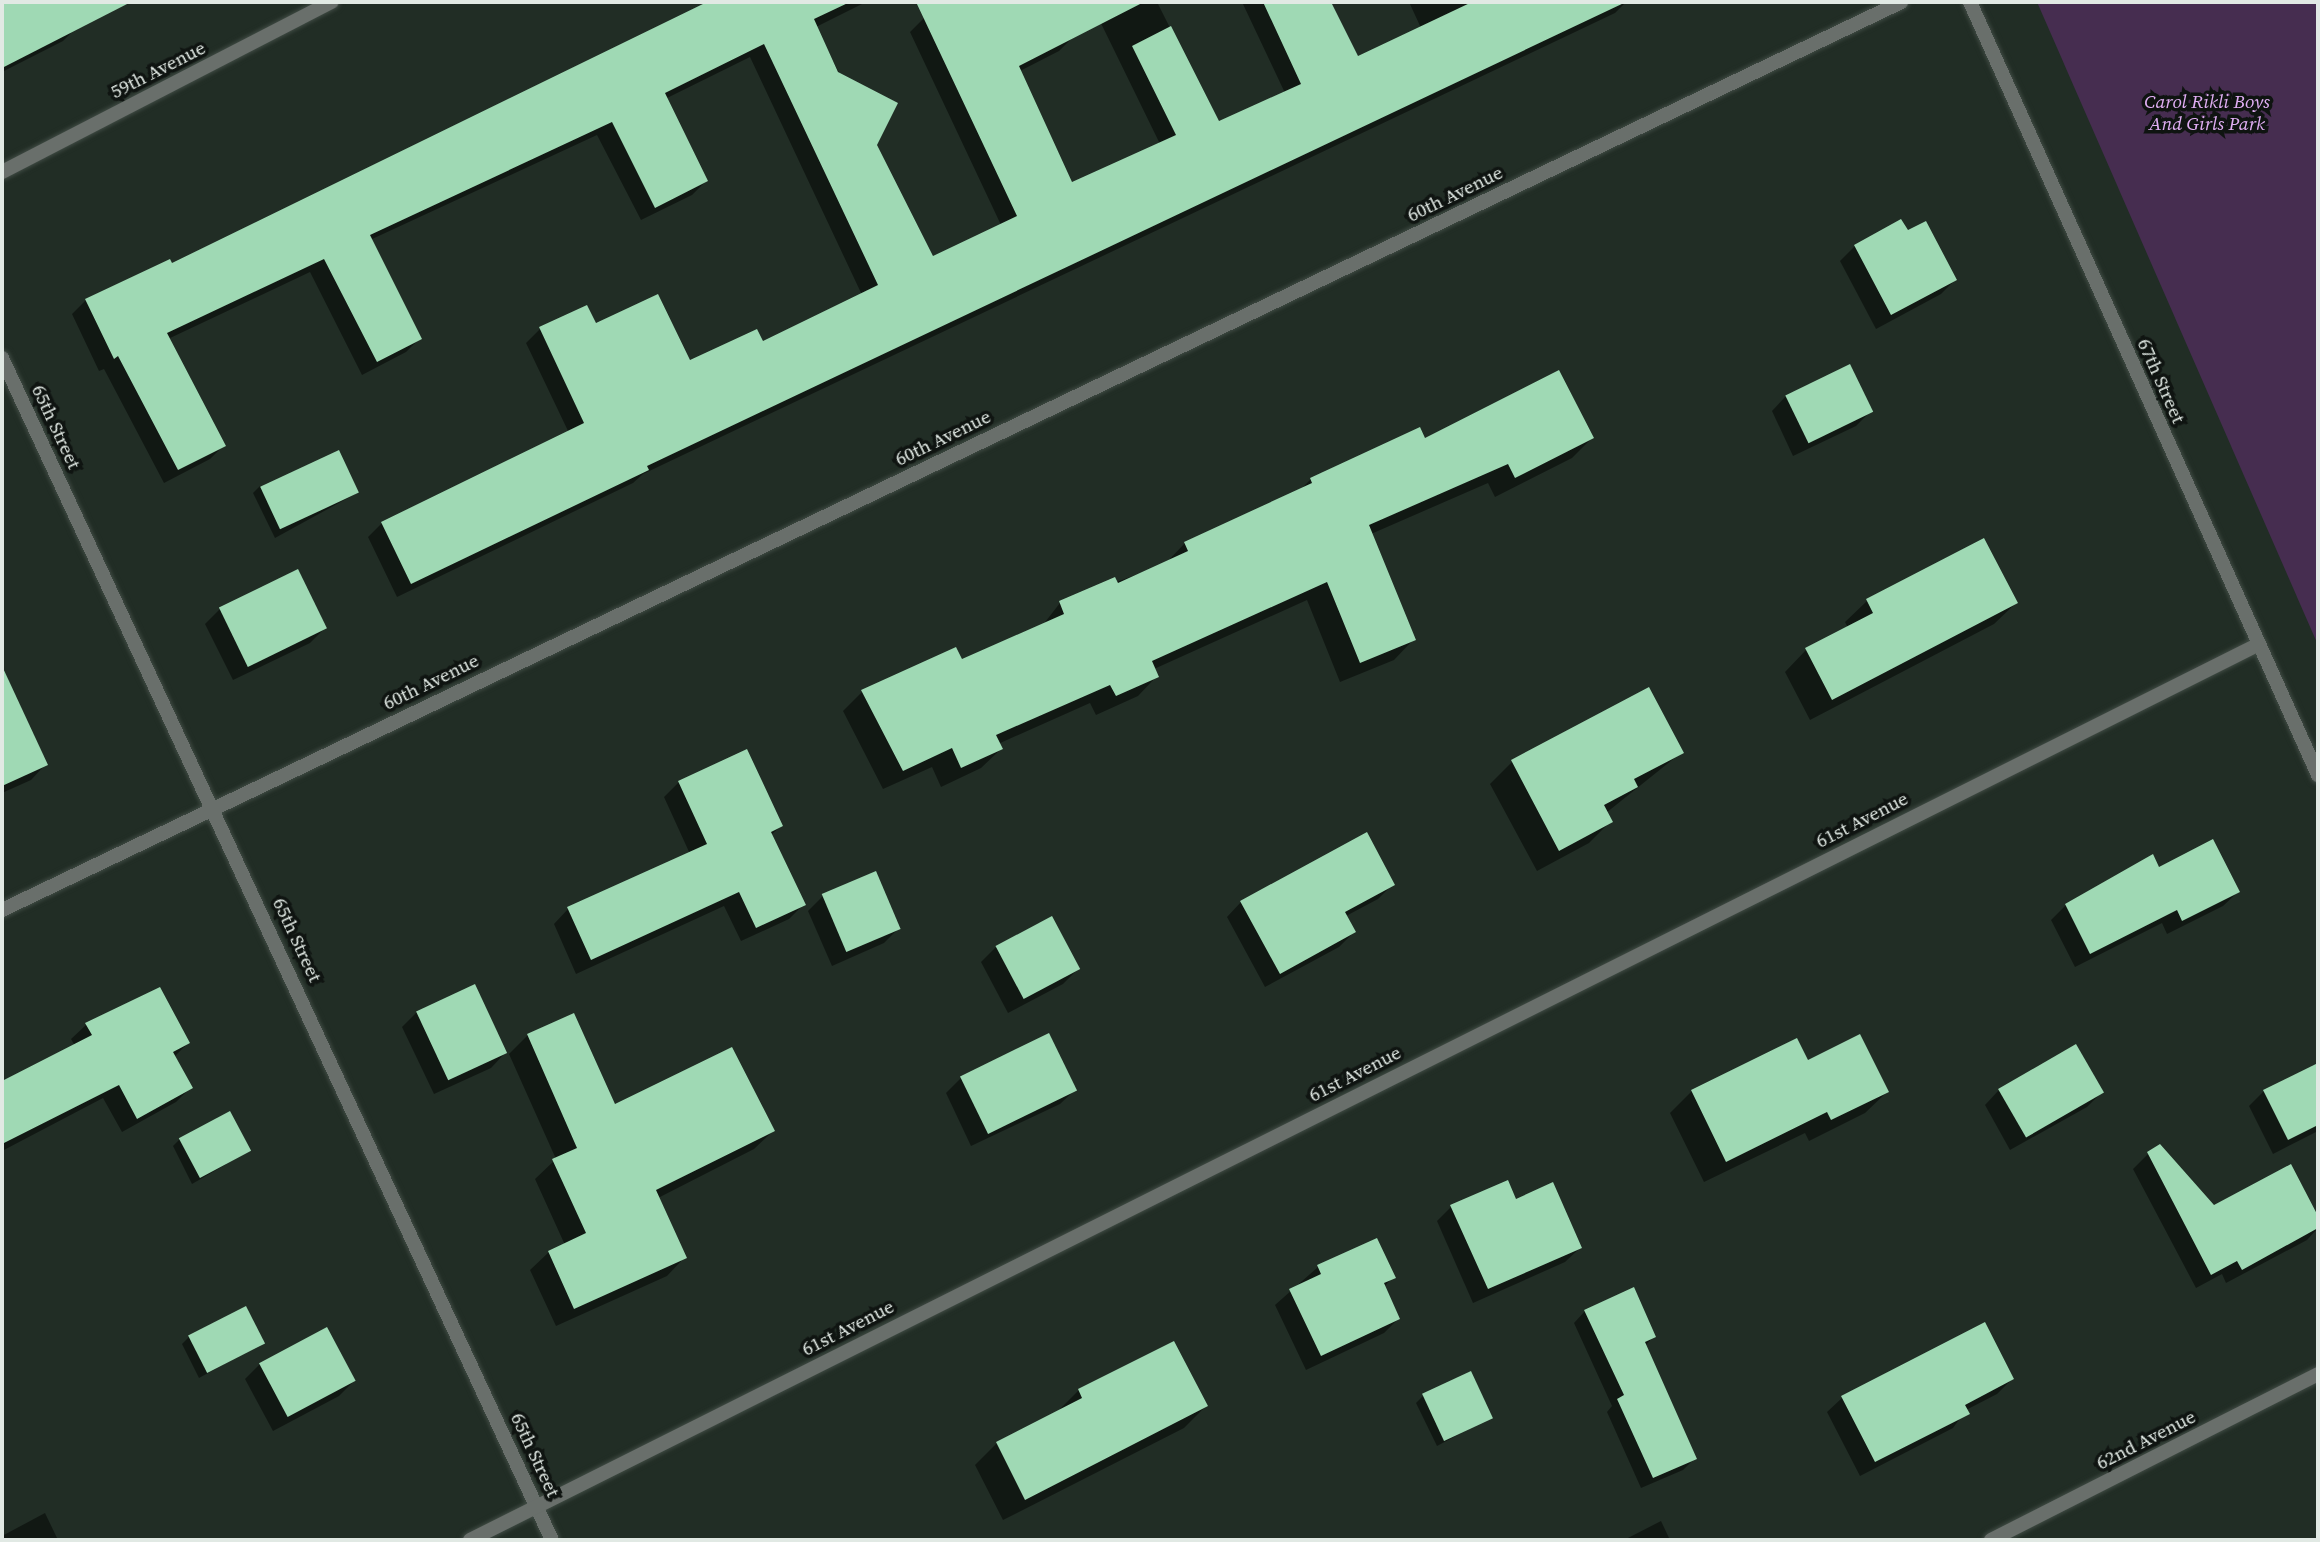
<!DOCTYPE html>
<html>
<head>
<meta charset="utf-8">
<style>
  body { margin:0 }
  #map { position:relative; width:2320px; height:1542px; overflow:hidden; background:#212d25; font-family:"Source Serif 4",serif }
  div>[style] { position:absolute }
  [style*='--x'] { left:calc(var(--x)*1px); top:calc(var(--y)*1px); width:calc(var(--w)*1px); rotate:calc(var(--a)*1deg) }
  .green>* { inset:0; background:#462d50 }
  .shadow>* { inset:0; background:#0007 }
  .building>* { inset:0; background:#9fd9b4; transform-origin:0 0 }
  .roads { filter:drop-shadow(0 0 2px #404b44) drop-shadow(0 0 2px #404b44) }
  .minor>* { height:14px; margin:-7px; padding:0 7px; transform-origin:7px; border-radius:7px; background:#696f6b }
  .tertiary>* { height:14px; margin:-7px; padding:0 7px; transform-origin:7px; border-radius:7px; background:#696f6b }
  span { translate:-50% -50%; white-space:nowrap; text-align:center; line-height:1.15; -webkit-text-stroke:7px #0f1411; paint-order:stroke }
  .street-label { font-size:19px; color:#e1e9e4 }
  .park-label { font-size:19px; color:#e0aef3; font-style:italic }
  .frame { position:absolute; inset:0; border:4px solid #e1e9e4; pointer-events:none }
</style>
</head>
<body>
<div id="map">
  <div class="green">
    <div style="clip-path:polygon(2037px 2px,2318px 2px,2318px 645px)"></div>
  </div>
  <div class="shadow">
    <div style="clip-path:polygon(2px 2px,61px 2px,75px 29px,63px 41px,2px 72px)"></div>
    <div style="clip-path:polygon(710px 2px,866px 2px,816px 27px,932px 258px,1001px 225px,910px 32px,924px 18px,957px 2px,1056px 2px,1073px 37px,1059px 51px,1020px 71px,1071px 184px,1160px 144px,1094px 9px,1101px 2px,1157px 2px,1218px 123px,1285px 93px,1242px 2px,1329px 2px,1357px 58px,1421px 28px,1409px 2px,1626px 2px,1615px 13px,643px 474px,633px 483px,397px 597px,368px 537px,382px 523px,569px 433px,526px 343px,540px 329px,595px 326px,689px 362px,762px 344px,862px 295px,750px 57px,665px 99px,706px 181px,692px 195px,641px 220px,597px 135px,370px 240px,420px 338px,406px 352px,362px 375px,310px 272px,168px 339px,224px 445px,210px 459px,164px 483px,104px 369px,99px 371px,72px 314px,86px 300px,171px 265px)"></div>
    <div style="clip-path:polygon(1855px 246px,1955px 280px,1941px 294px,1876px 329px,1840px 261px)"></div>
    <div style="clip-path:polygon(1786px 396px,1870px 412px,1856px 426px,1793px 456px,1772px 411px)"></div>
    <div style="clip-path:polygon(1592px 438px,1572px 458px,1495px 497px,1488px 483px,1371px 534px,1413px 640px,1394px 660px,1340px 682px,1307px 600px,1154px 669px,1157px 676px,1138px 696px,1096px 715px,1090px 703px,998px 744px,1001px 749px,981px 768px,941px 787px,932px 767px,883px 789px,843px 711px,862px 692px,961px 662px,1042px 626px,1060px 603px,1165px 564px,1185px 543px,1298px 492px,1311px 479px,1424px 441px)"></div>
    <div style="clip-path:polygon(260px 486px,357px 493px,275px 538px,253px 493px)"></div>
    <div style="clip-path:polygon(1867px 601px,2016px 603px,1994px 624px,1810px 720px,1785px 672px,1806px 650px,1848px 628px,1845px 622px)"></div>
    <div style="clip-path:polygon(220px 609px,325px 628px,310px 643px,233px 680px,205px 624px)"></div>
    <div style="clip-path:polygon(16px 700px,45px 765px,31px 780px,2px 793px,2px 707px)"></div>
    <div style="clip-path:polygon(1682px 752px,1606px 813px,1611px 821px,1589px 843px,1537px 871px,1490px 784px,1512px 762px)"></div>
    <div style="clip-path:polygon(679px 782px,781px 826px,771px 835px,804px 904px,789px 919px,741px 941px,724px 906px,576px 974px,554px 924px,568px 909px,690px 854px,664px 797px)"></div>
    <div style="clip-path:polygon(2159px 870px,2238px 892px,2223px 906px,2167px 934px,2162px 923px,2075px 967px,2051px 920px,2066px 905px)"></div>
    <div style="clip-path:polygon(875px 873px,899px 928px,884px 943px,832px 966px,808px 911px,823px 896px)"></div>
    <div style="clip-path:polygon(1393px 884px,1378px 899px,1346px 916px,1354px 932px,1339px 947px,1265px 987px,1227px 917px,1241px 902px)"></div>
    <div style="clip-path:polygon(996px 947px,1078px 969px,1063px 984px,1008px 1013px,981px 962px)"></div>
    <div style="clip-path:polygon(417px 1012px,505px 1053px,491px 1068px,434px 1094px,402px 1027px)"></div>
    <div style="clip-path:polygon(573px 1015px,614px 1106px,773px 1131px,754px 1149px,658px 1198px,685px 1257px,667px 1276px,556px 1326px,530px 1270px,549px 1252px,565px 1245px,535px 1179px,556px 1159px,509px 1054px,528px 1035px)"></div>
    <div style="clip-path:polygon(86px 1025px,188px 1043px,174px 1057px,190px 1088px,176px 1102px,122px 1132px,103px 1098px,2px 1151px,2px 1076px,5px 1082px,75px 1046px,71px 1039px)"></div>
    <div style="clip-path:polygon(1807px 1063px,1887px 1092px,1865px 1113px,1809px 1141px,1805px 1133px,1704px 1182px,1670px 1113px,1692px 1091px)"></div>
    <div style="clip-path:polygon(2317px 1066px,2318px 1131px,2273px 1154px,2249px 1106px,2264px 1091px)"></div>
    <div style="clip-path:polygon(961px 1078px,1075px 1090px,1060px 1104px,971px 1146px,946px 1093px)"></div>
    <div style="clip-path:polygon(1999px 1090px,2102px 1092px,2087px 1107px,2010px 1150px,1985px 1105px)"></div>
    <div style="clip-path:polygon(180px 1139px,249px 1151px,192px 1184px,173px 1146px)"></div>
    <div style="clip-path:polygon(2148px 1154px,2213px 1207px,2290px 1167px,2318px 1219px,2318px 1228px,2307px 1240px,2226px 1283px,2222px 1274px,2196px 1288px,2133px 1169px)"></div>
    <div style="clip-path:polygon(1515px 1201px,1580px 1248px,1565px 1262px,1473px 1303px,1437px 1221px,1451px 1207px)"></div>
    <div style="clip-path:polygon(1318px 1267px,1393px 1277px,1384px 1287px,1398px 1319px,1384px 1333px,1306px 1370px,1275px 1305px)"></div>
    <div style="clip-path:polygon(1585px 1311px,1654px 1336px,1645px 1346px,1695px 1458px,1683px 1470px,1641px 1488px,1607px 1412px,1612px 1406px,1574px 1323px)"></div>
    <div style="clip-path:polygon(189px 1337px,263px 1343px,199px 1378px,182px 1344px)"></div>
    <div style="clip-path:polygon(260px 1364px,354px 1381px,339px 1396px,273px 1431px,245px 1379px)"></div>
    <div style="clip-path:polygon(2012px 1379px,1997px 1394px,1966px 1410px,1953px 1428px,1860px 1476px,1827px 1412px,1842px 1398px)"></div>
    <div style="clip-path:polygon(1079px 1390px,1206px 1406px,1184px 1428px,1003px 1520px,975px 1465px,997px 1443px,1056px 1413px)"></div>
    <div style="clip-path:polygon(1423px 1396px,1491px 1417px,1437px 1446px,1416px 1403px)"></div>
    <div style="clip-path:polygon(45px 1513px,58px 1540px,2px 1540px,2px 1536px)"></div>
    <div style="clip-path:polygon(1661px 1521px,1670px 1540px,1624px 1540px)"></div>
  </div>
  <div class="building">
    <div style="clip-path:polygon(2px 2px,131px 2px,2px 68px)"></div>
    <div style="clip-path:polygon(707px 2px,850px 2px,814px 19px,838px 72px,898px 103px,877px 145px,933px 256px,1017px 216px,916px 2px,1144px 2px,1019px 66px,1072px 182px,1176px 135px,1132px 46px,1171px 26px,1219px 121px,1301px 84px,1263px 2px,1331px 2px,1358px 56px,1472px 2px,1626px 2px,647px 466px,649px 470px,411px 584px,381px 522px,584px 423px,539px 327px,587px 305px,596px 323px,658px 294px,690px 360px,757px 329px,763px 341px,878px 285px,764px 44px,665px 93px,708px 181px,655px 208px,612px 122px,370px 235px,422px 339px,377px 362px,324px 259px,167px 333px,226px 446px,178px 470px,118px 356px,114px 359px,85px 299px,170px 259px,172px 263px)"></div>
    <div style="clip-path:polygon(1901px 219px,1908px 230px,1926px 221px,1957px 280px,1891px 315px,1854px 245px)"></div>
    <div style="left:1850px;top:364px;width:53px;height:72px;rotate:64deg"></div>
    <div style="clip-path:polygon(1559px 370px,1594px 438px,1515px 478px,1508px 464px,1369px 525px,1416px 640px,1360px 663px,1327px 582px,1152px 661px,1159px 677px,1116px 696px,1110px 685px,996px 735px,1003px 749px,961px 768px,952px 748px,903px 771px,861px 690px,956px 647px,962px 659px,1064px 614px,1059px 601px,1115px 577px,1118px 583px,1188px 551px,1184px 542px,1312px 483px,1310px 478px,1420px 427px,1425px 438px)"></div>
    <div style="left:339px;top:450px;width:47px;height:87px;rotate:65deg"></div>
    <div style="clip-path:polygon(1984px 538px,2018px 603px,1832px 700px,1805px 648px,1873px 613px,1866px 599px)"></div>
    <div style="left:298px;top:569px;width:66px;height:88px;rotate:64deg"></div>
    <div style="clip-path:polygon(2px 666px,48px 765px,2px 786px)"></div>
    <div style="clip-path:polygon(1649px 687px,1684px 753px,1634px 779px,1638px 787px,1604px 805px,1613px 822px,1559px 851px,1511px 760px)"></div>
    <div style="clip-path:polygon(747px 749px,783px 826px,771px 832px,806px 905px,756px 928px,739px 892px,591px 960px,567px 907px,707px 844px,678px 781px)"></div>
    <div style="clip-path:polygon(1367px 832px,1395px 885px,1345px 912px,1356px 932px,1280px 974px,1240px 901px)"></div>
    <div style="clip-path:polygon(2213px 839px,2240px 892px,2182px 921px,2177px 910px,2090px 954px,2065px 904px,2153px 854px,2159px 867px)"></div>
    <div style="left:876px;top:871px;width:63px;height:59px;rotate:67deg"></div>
    <div style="left:1052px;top:916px;width:60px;height:64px;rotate:62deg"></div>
    <div style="left:475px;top:984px;width:76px;height:65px;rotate:65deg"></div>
    <div style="clip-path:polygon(160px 987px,190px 1043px,173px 1052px,193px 1088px,137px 1119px,119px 1085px,2px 1144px,2px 1081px,92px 1035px,85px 1023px)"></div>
    <div style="clip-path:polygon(574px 1013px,615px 1104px,732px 1047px,775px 1131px,656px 1190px,687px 1258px,574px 1309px,548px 1251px,586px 1233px,552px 1159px,577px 1148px,527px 1034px)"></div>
    <div style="left:1049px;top:1033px;width:64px;height:99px;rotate:64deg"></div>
    <div style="clip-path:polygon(1860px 1034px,1889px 1092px,1831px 1120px,1827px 1112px,1726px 1162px,1691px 1090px,1797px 1038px,1808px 1060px)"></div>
    <div style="left:2076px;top:1044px;width:56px;height:90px;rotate:60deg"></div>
    <div style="clip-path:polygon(2318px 1063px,2318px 1125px,2288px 1140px,2263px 1090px)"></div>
    <div style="left:230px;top:1111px;width:45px;height:58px;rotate:62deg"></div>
    <div style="clip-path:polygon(2160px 1144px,2214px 1205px,2291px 1164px,2318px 1216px,2318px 1228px,2242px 1270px,2237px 1261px,2211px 1275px,2147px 1152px)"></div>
    <div style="clip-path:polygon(1508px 1180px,1516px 1199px,1553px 1182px,1582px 1248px,1488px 1289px,1450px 1205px)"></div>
    <div style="clip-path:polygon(1377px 1238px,1396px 1278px,1384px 1283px,1400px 1319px,1321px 1356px,1289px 1289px,1321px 1274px,1317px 1265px)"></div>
    <div style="clip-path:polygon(1634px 1287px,1656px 1337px,1645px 1342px,1697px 1459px,1653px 1478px,1617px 1399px,1624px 1395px,1584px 1310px)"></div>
    <div style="left:246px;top:1306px;width:42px;height:65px;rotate:63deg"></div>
    <div style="clip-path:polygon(1985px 1322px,2014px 1379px,1965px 1405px,1970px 1414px,1875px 1462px,1841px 1396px)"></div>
    <div style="left:327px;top:1327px;width:61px;height:77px;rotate:62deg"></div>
    <div style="clip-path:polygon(1174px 1341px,1208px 1406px,1025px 1500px,996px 1442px,1082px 1398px,1078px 1389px)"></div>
    <div style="left:1471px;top:1371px;width:52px;height:54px;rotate:65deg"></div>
  </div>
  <div class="roads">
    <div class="minor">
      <div style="--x:2;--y:172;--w:371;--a:-27.3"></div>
      <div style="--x:2;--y:358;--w:1304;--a:65.05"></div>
      <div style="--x:470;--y:1540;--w:2001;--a:-26.6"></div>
      <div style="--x:1991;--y:1540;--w:367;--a:-26.9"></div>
    </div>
    <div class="tertiary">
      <div style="--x:1970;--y:2;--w:848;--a:65.76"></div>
      <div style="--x:2;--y:910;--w:2105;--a:-25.55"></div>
    </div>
  </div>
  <div class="street-label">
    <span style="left:158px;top:70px;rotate:-27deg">59th Avenue</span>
    <span style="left:1455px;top:194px;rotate:-26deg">60th Avenue</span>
    <span style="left:2161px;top:381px;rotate:66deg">67th Street</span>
    <span style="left:56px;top:427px;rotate:65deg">65th Street</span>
    <span style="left:943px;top:438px;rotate:-26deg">60th Avenue</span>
    <span style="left:431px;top:682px;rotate:-26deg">60th Avenue</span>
    <span style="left:1862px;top:820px;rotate:-27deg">61st Avenue</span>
    <span style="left:297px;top:940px;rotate:65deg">65th Street</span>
    <span style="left:1355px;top:1074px;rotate:-27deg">61st Avenue</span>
    <span style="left:848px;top:1328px;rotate:-27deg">61st Avenue</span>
    <span style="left:2146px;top:1440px;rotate:-27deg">62nd Avenue</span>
    <span style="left:535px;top:1455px;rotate:65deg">65th Street</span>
  </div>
  <div class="park-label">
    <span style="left:2207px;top:113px">Carol Rikli Boys<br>And Girls Park</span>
  </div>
  <div class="frame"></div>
</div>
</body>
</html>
